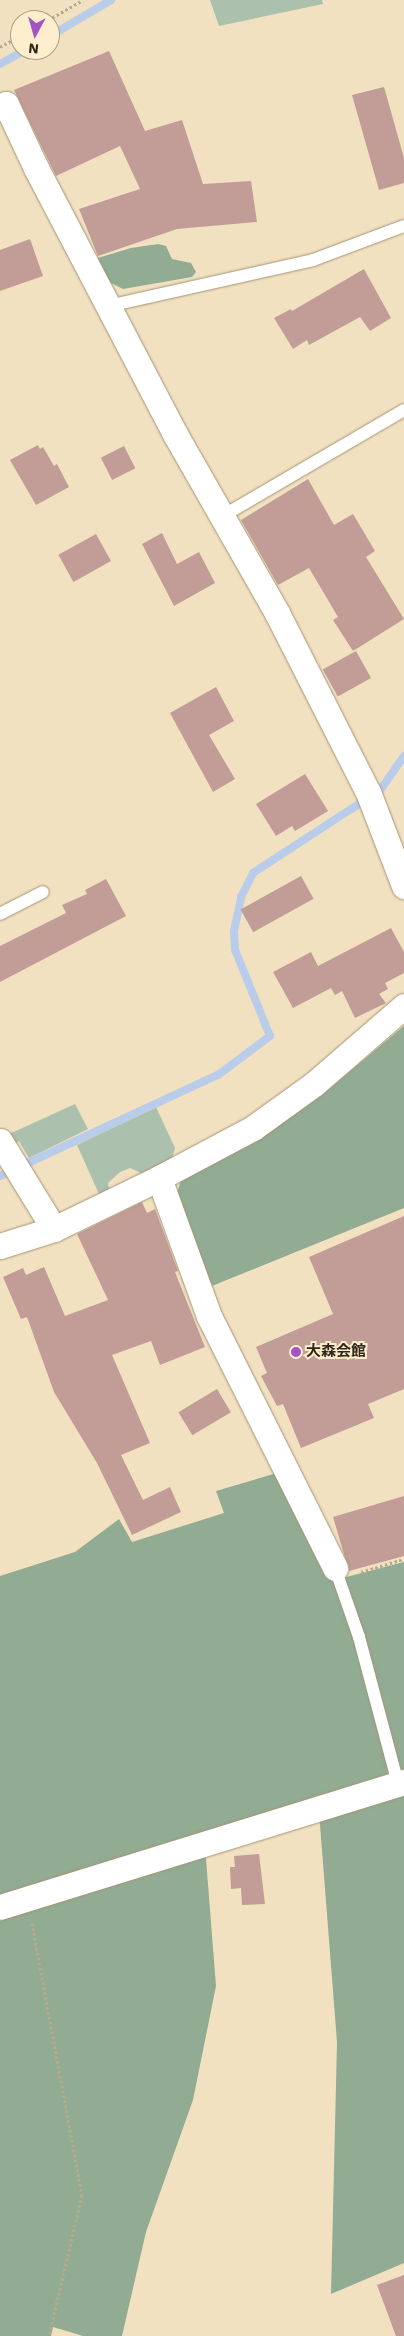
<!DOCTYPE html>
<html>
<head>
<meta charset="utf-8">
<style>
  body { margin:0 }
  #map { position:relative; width:404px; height:2336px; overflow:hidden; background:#f2e1c0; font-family:"Work Sans","Noto Sans JP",sans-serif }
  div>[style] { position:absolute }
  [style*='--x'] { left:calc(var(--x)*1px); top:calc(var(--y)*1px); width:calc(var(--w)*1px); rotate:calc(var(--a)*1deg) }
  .green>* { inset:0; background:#acc1ad }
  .forest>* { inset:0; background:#91ac93 }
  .stream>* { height:8px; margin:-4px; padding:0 4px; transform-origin:4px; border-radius:4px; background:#b9ccea }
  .building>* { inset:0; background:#c29c96; transform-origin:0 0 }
  .path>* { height:3px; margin-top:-1.5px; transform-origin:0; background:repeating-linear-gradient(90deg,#b7a98e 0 2.5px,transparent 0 5px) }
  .roads { filter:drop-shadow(0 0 1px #a49476) drop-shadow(0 0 1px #a49476) }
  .lane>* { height:12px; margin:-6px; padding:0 6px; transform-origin:6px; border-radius:6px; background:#fff }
  .street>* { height:25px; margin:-12.5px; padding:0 12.5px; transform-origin:12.5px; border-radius:12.5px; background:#fff }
  .dots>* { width:14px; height:14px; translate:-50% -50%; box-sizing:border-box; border:2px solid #ffeecd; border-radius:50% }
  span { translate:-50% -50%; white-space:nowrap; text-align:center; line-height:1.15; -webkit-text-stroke:4px #ffeecd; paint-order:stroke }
  .poi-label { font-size:15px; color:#2e281b; font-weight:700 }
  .left { translate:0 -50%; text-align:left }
  .north { position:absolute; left:10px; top:10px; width:50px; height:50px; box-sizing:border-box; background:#ffeecd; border:1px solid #ab9f86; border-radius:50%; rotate:186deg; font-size:14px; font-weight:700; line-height:20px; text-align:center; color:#2e281b }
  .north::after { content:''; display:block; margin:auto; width:18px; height:22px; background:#a552c2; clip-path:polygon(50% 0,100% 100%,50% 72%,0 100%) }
</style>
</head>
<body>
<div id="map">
  <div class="green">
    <div style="clip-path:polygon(210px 0,322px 0,323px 4px,219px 26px)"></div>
    <div style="clip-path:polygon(75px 1104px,88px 1129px,29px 1158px,19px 1141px,12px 1145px,7px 1135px)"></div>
    <div style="clip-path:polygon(156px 1107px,175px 1148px,172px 1159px,143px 1174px,130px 1168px,120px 1172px,108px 1183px,109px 1190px,99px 1194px,77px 1145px)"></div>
  </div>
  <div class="forest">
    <div style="clip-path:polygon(158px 244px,166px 246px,172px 259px,191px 263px,196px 272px,192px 277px,123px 289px,101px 278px,96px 264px,98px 258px,131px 248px)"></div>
    <div style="clip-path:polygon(404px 1026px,404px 1208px,212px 1286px,177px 1193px,182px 1177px,259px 1138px,318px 1098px)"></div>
    <div style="clip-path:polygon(280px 1472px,331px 1581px,404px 1562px,404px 2263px,331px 2294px,337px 2042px,319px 1812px,205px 1846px,216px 1986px,193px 2100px,146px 2232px,122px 2336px,83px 2336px,53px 2327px,51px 2336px,0 2336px,0 1576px,75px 1552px,119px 1519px,132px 1542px,224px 1513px,216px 1491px)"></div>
  </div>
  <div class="stream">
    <div style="--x:50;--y:36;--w:71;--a:-30.5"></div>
    <div style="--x:0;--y:64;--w:29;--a:-29"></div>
    <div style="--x:379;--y:792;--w:44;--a:-55.2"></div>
    <div style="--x:0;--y:1176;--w:240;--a:-24.9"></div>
    <div style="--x:218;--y:1075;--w:65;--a:-36.9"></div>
    <div style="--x:270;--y:1036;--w:93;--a:-112.1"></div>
    <div style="--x:235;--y:950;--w:19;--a:-93"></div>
    <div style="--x:234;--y:931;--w:35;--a:-78"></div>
    <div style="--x:241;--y:897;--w:27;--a:-63"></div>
    <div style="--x:253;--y:873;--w:126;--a:-33.1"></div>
  </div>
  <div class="building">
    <div style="clip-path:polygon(109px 51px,145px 131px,182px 120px,203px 184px,251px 181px,257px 222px,177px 229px,98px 256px,79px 209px,140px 189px,120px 146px,56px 176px,14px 90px)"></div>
    <div style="clip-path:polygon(384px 87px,404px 158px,404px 183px,379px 190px,352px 95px)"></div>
    <div style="clip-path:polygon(30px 239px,43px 276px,0 291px,0 250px)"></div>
    <div style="clip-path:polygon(364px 269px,391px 318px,370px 331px,360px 317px,309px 345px,307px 340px,293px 349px,274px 318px,291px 309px,292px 311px)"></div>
    <div style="clip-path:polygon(38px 445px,40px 449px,43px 447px,54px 466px,57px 464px,69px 487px,36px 505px,10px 460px)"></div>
    <div style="left:124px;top:446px;width:25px;height:26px;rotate:63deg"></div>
    <div style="clip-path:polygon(308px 479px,334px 525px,353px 514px,375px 551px,366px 557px,404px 619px,353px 651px,333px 620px,338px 617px,309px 568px,278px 585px,241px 520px)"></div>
    <div style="clip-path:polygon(162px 533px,177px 564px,199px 552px,215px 583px,174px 606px,142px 544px)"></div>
    <div style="left:96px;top:534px;width:31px;height:43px;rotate:61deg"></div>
    <div style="left:356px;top:651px;width:31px;height:38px;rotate:61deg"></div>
    <div style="clip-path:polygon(216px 687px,234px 721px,209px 735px,235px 779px,213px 792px,170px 713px)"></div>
    <div style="clip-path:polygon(305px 774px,328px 811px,295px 831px,292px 826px,276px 836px,256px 804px)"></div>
    <div style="left:301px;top:876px;width:26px;height:69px;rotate:61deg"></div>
    <div style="clip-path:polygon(106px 879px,126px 916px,0 982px,0 946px,66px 913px,62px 905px,87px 894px,85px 890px)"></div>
    <div style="clip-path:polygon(391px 928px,404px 952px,404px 973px,385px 983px,388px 989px,379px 994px,386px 1003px,355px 1018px,342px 991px,335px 995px,331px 988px,293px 1008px,273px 972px,311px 952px,318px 966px)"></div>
    <div style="clip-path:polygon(142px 1202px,147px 1213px,155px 1209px,178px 1271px,175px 1272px,205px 1347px,160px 1365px,151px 1341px,112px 1355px,150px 1443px,121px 1455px,143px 1500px,170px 1487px,181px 1512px,132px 1535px,97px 1463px,54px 1392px,27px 1317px,21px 1319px,3px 1277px,23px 1268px,26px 1275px,44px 1267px,65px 1316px,108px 1300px,77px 1234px)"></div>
    <div style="clip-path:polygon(404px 1216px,404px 1389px,368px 1404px,374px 1418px,301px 1448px,283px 1404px,277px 1406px,261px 1376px,267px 1373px,256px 1347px,333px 1314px,309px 1257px)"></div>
    <div style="left:217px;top:1389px;width:27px;height:45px;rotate:59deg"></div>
    <div style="clip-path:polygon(404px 1496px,404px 1556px,349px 1571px,333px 1517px)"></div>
    <div style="clip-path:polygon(259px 1854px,265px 1904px,242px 1905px,241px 1888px,231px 1889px,230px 1867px,235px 1867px,234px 1856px)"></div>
    <div style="clip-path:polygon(404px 2275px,404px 2336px,396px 2336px,377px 2285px)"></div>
  </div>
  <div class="path">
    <div style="--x:48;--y:20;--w:40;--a:-29.7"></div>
    <div style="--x:0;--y:47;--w:23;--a:-29"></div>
    <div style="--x:361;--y:1572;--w:45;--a:-16.8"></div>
    <div style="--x:32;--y:1923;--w:277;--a:79.6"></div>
    <div style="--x:82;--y:2195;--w:145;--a:103.2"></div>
  </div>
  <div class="roads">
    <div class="lane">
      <div style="--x:108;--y:306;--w:210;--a:-12.6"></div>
      <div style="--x:313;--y:260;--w:97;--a:-20.5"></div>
      <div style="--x:221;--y:517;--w:212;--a:-30.3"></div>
      <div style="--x:0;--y:914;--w:48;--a:-27.1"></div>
      <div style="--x:335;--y:1568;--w:73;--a:70.8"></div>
      <div style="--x:359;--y:1637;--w:152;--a:75.1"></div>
    </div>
    <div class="street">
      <div style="--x:0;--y:108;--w:7;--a:-34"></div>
      <div style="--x:6;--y:104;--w:71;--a:64.9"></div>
      <div style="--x:36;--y:168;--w:300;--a:62.4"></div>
      <div style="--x:175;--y:434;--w:206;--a:60.3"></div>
      <div style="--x:277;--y:613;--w:201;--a:63.1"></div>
      <div style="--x:368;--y:792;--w:101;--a:69"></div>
      <div style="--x:0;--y:1141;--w:103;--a:58.5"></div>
      <div style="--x:159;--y:1178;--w:147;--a:70.1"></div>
      <div style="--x:209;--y:1316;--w:282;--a:63.4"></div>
      <div style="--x:0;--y:1246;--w:57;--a:-17.5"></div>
      <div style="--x:54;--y:1229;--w:117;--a:-25.9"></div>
      <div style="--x:159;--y:1178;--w:106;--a:-28"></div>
      <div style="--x:253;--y:1128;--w:75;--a:-35.8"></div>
      <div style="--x:314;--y:1084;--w:119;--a:-40.9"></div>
      <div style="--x:0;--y:1907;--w:423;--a:-17.2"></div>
    </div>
  </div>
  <div class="dots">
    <div style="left:296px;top:1352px;background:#a552c2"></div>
  </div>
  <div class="poi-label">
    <span class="left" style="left:306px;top:1352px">大森会館</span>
  </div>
  <div class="north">N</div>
</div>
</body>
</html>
